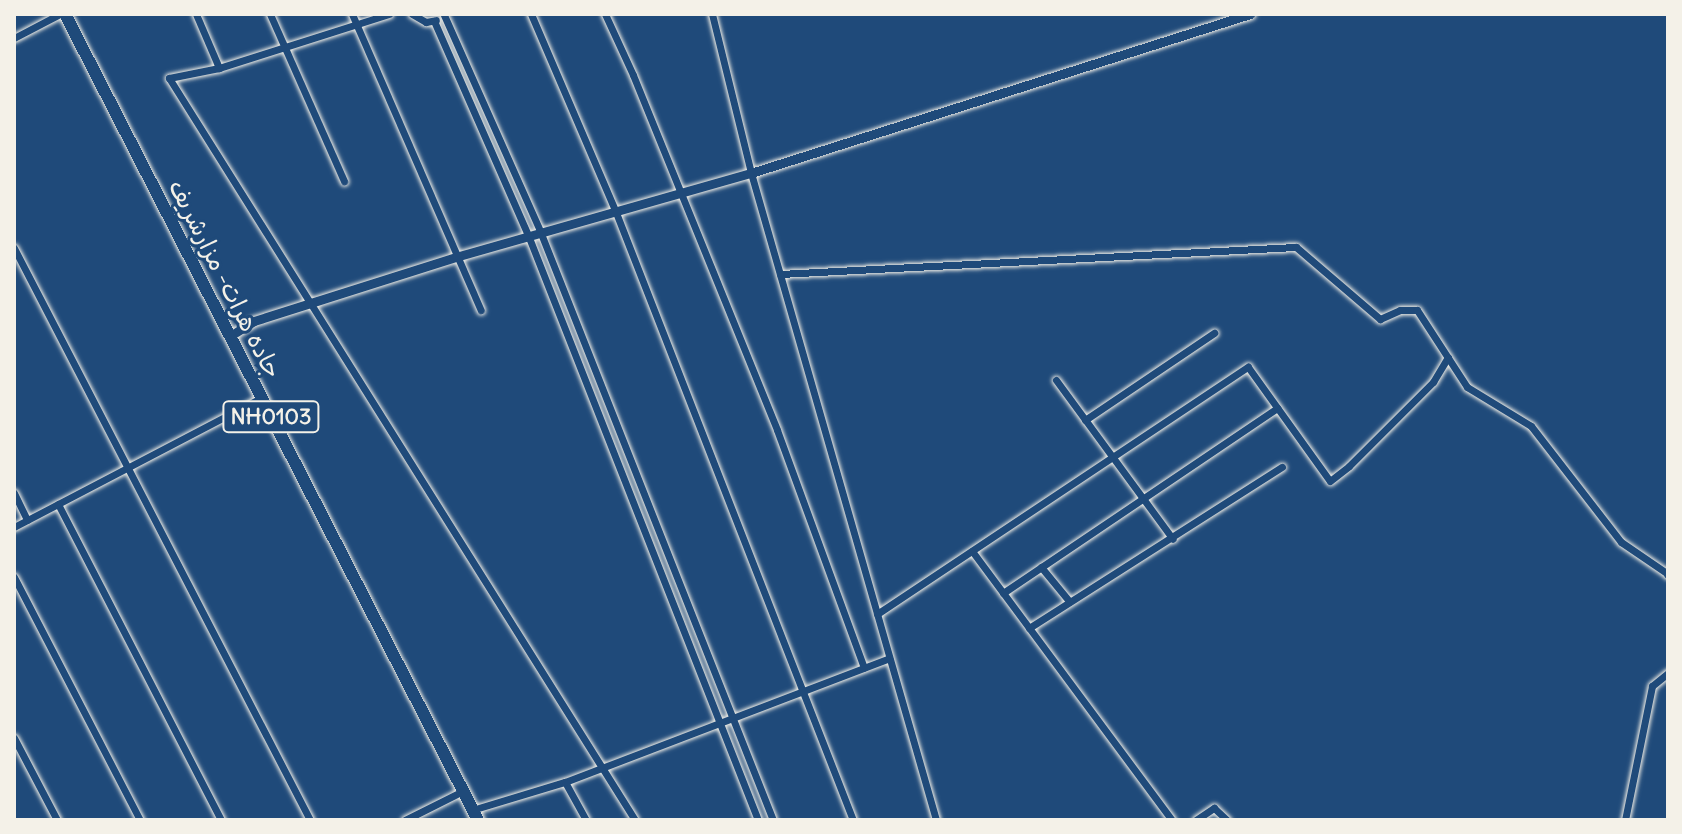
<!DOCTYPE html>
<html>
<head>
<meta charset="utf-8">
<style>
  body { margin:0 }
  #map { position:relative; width:1682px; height:834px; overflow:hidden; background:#1f4a7a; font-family:Delius,"Playpen Sans Arabic",sans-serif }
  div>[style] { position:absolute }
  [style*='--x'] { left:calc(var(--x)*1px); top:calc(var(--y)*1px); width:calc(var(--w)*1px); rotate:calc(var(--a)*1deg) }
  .roads { filter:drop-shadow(0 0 2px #f4f1e8) drop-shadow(0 0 2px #f4f1e8) }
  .minor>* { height:7px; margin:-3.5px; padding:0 3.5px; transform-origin:3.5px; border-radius:3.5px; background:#1f4a7a }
  .tertiary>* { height:9px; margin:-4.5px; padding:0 4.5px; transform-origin:4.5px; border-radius:4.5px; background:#1f4a7a }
  .trunk>* { height:12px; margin:-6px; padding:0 6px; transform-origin:6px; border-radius:6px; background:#1f4a7a }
  span { translate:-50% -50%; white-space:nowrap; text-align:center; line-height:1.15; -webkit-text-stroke:6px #1f4a7a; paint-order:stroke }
  .shield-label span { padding:2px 6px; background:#1f4a7a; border:2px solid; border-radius:6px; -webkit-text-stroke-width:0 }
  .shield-label { font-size:22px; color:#f4f1e8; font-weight:700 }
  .street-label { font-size:24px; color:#f4f1e8 }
  .frame { position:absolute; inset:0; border:16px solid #f4f1e8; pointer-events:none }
</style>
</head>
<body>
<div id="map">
  <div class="roads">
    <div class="minor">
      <div style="--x:196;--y:14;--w:59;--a:66.9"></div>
      <div style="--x:270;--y:14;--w:183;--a:66.1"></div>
      <div style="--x:352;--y:14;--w:323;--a:66.5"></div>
      <div style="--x:389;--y:14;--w:178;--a:162.4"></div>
      <div style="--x:219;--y:68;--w:51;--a:168.7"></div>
      <div style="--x:169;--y:78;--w:876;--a:57.87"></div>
      <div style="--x:412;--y:14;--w:16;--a:30"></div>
      <div style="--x:426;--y:22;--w:10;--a:-11"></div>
      <div style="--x:531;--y:14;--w:213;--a:66.8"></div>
      <div style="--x:615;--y:210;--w:655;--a:68.69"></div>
      <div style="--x:605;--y:14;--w:67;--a:65.3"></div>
      <div style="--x:633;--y:75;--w:383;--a:67.9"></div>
      <div style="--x:777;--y:430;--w:253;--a:69.9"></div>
      <div style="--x:712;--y:14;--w:164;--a:76.2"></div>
      <div style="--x:751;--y:173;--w:673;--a:74.04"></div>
      <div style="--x:444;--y:15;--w:236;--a:66"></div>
      <div style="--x:540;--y:231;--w:633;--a:68.42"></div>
      <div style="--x:434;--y:21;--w:234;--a:66.3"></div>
      <div style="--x:528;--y:235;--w:629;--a:68.54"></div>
      <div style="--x:14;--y:38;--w:52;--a:-27.6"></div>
      <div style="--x:14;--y:248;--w:644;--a:62.64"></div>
      <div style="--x:780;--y:274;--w:517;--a:-3"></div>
      <div style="--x:1296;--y:247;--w:111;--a:40.6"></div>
      <div style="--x:1380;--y:319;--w:22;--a:-24"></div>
      <div style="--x:1400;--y:310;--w:17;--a:0"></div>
      <div style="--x:1417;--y:310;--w:92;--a:57"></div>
      <div style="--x:1467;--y:387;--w:75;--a:31.4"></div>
      <div style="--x:1531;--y:426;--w:147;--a:52.2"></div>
      <div style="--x:1621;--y:542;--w:57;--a:34.2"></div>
      <div style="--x:1056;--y:380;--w:197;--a:53.7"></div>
      <div style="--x:1085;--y:420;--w:156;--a:-34"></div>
      <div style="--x:14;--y:493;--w:30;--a:64"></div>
      <div style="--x:58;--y:504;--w:356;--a:62.7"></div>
      <div style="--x:14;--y:527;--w:279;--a:-27.6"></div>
      <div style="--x:972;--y:551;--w:335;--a:53.4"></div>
      <div style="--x:1041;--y:567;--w:45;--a:50.4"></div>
      <div style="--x:14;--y:577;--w:274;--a:62.6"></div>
      <div style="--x:1003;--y:593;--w:331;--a:-34"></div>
      <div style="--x:877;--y:614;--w:446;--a:-33.7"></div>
      <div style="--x:1248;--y:367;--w:140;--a:54.3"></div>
      <div style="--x:1330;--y:481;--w:24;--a:-38"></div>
      <div style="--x:1349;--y:466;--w:119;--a:-45"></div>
      <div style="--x:1433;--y:382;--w:29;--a:-59"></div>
      <div style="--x:1029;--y:628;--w:300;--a:-32.5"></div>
      <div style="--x:14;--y:738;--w:93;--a:62.3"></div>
      <div style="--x:565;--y:782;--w:43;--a:61.1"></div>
      <div style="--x:472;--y:810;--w:97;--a:-16.8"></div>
      <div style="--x:565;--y:782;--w:347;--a:-20.9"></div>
      <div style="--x:405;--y:820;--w:65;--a:-26.6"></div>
      <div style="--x:1196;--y:820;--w:22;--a:-34"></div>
      <div style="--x:1214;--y:808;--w:18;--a:43"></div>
      <div style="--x:1625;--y:820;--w:137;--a:-78.6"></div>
      <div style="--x:1652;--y:686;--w:21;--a:-39"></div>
    </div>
    <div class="tertiary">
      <div style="--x:230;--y:336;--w:28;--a:-32"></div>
      <div style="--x:254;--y:321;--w:215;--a:-17.6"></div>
      <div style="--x:459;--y:256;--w:304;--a:-15.9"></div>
      <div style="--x:751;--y:173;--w:524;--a:-17.67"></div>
      <div style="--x:1668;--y:574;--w:1;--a:-90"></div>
    </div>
    <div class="trunk">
      <div style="--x:65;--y:14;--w:906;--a:62.87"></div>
    </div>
  </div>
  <div class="shield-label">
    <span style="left:271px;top:417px">NH0103</span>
  </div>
  <div class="street-label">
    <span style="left:225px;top:279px;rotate:63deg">جاده هرات- مزارشریف</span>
  </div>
  <div class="frame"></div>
</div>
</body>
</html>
